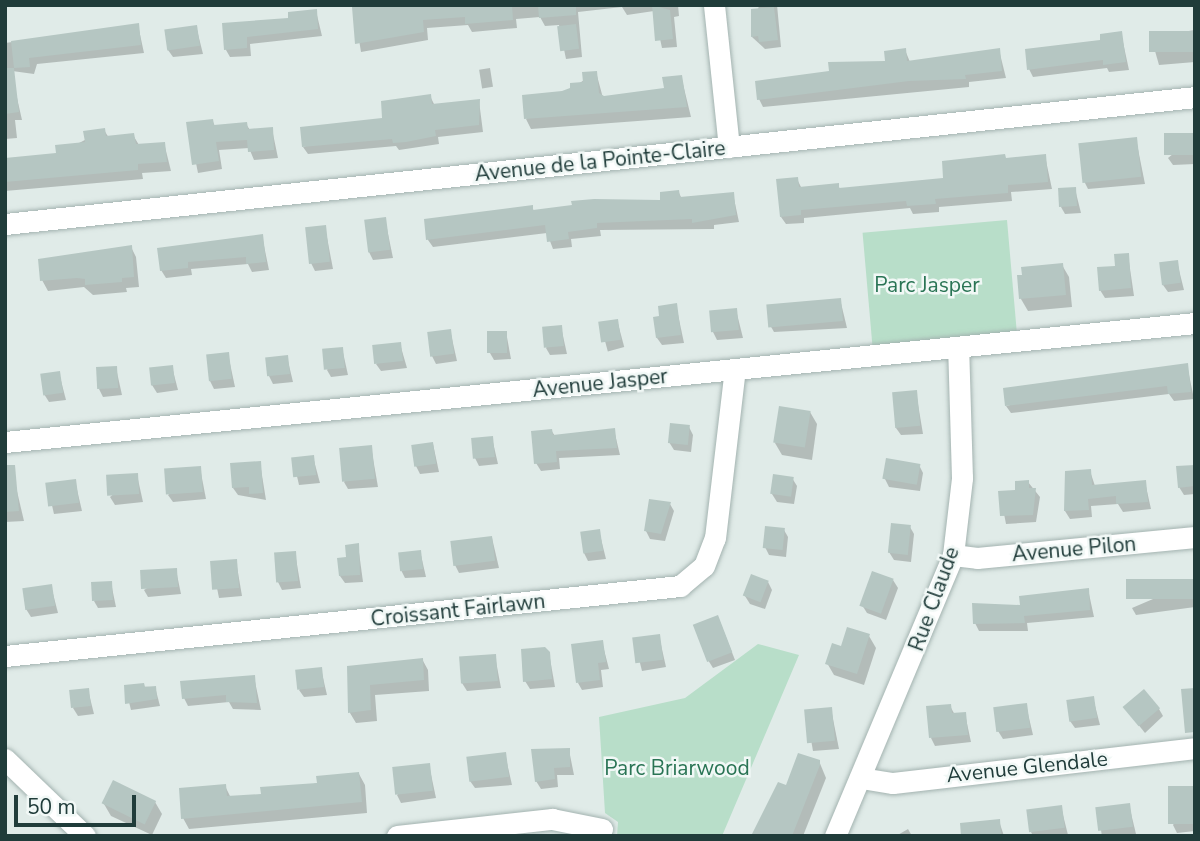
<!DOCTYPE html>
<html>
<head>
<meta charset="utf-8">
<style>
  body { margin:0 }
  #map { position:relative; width:1200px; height:841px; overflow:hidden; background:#e0ebe8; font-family:"Nunito Sans",sans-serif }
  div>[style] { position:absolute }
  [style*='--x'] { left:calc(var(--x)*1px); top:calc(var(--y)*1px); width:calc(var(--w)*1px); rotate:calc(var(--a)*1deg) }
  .green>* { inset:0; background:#b8dec9; transform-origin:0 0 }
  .shadow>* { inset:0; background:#0003; transform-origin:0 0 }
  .building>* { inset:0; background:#b5c6c2; transform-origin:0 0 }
  .roads { filter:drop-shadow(0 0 2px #a3b3b0) drop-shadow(0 0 2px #a3b3b0) }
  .minor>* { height:21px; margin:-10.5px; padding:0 10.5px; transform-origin:10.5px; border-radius:10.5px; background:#fff }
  span { translate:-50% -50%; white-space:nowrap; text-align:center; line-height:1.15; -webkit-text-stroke:5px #f1f8f6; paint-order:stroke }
  .street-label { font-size:21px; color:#203c3a }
  .park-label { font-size:21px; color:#297454 }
  .frame { position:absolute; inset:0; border:7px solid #203c3a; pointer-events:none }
  .scale { position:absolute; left:14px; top:795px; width:122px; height:32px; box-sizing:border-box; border:4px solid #203c3a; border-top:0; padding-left:9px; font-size:21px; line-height:24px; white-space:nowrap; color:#203c3a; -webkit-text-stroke:5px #f1f8f6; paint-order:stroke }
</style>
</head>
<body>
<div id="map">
  <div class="green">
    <div style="left:1007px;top:220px;width:113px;height:145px;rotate:85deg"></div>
    <div style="clip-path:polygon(758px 644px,799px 655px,722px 836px,617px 836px,618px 822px,605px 813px,599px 717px,685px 698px)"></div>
  </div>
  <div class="shadow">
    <div style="clip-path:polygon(390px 5px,678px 5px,679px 16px,674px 17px,677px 47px,662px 48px,654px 11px,627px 15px,622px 7px,578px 12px,582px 57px,566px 59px,559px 25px,545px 26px,540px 17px,516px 19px,517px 28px,472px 32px,468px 25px,427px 28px,428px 40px,361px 52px,354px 9px)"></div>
    <div style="clip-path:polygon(759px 5px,777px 5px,781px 47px,765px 49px,752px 37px)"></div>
    <div style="clip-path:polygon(316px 11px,322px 36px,250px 44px,251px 56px,230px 57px,226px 50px,224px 25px,290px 19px)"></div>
    <div style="clip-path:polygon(138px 25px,144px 53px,37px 64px,34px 74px,5px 70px,5px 43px)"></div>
    <div style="clip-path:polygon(196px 26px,203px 54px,173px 57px,168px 50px)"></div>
    <div style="clip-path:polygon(1195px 30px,1195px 62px,1159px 65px,1151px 37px)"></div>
    <div style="clip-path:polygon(1121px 33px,1129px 70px,1109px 72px,1107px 68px,1033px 77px,1029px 69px)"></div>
    <div style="clip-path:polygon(905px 50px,910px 62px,999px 50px,1006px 78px,969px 82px,969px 87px,763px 107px,759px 99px,887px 63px)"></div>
    <div style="left:490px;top:68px;width:19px;height:11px;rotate:81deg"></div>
    <div style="clip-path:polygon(596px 72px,603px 98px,666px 89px,681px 76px,691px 117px,531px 129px,526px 119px)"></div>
    <div style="clip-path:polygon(15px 89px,22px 120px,15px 120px,17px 138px,5px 139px,5px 90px)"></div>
    <div style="clip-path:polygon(430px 96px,435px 106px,479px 101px,483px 132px,438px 137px,439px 144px,399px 150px,396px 146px,308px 154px,303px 147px,384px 120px)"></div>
    <div style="clip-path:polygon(212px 120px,215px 126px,246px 124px,250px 130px,272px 129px,278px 158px,254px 160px,249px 148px,219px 150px,222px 169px,198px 173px,188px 124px)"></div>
    <div style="clip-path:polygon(104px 130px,109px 138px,133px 135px,139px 145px,164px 143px,171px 171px,142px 173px,143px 179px,5px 191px,5px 160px,58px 154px)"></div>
    <div style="clip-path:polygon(1195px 136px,1195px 164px,1173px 165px,1168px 158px)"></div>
    <div style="clip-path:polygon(1136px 139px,1145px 184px,1088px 189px,1084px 181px)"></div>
    <div style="clip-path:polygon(1045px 156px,1052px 189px,1011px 192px,1012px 201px,939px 207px,939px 212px,913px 214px,910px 208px,804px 218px,804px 223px,786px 224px,781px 217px,797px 179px,802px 189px,838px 185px,840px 189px,945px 180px)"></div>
    <div style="clip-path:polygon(1075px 189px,1081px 213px,1065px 214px,1061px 207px)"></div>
    <div style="clip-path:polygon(678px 191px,682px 199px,733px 194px,739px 222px,714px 225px,714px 229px,600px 230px,601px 236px,571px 239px,572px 247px,553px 249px,547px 233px,433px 247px,428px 240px,426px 221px,532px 207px,534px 211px,662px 201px)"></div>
    <div style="clip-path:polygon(385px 219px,393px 258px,373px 260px,369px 252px)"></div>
    <div style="clip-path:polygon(325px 227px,333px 269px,315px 271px,311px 263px)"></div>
    <div style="clip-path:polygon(262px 236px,269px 270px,252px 272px,248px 264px,191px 269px,192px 275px,166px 278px,161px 270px)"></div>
    <div style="clip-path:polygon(131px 247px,136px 257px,139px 287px,126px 288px,127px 292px,93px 295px,84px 287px,48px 291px,42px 280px)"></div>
    <div style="clip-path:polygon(1128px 255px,1134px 296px,1105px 298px,1100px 290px)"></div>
    <div style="clip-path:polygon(1177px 262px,1184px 290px,1168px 292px,1163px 285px)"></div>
    <div style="clip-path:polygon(1062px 265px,1069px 277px,1072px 307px,1028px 311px,1021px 299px,1019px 277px)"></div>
    <div style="clip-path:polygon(840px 299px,847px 328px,774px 332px,770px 325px)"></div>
    <div style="clip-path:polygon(676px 305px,684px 343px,662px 345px,657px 338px,661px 318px)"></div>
    <div style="clip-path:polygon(736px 310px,743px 338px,717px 340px,713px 332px)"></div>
    <div style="left:617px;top:320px;width:28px;height:17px;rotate:75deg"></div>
    <div style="clip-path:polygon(561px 327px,567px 354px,550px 355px,546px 348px)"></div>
    <div style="clip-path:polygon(450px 330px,457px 361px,436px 364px,432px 356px)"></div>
    <div style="clip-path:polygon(506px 332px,511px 359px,494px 360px,490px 353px)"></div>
    <div style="clip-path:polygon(400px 344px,407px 368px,381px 371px,376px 364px)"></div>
    <div style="clip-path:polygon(342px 348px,348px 375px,331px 377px,327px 370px)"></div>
    <div style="clip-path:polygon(228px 354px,235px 387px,214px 389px,210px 381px)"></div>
    <div style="clip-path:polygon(287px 357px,293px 382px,273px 384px,269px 376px)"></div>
    <div style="clip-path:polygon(1187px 365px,1194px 399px,1174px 401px,1169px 394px,1011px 413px,1006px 406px)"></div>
    <div style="clip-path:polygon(172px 367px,178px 390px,157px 393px,152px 385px)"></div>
    <div style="clip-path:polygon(116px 368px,122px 395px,103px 397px,99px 389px)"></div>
    <div style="clip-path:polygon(59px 373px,66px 400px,49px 402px,44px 394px)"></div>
    <div style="clip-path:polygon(916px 392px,923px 434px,901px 435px,896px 428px)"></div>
    <div style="clip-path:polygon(810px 412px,817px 424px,812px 460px,782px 455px,775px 443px)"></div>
    <div style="clip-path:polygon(689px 427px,693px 435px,691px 452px,674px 450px,669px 442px)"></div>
    <div style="clip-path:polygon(551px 430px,555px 436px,614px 430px,620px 455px,559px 458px,560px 469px,541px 471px,536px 463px)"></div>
    <div style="clip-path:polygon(492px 438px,498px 464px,479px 466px,475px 458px)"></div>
    <div style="clip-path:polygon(433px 444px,439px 472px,420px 474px,416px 466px)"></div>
    <div style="clip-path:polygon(371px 447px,378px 487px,348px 489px,344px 482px)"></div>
    <div style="clip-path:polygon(313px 457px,320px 483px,299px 485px,293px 459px)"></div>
    <div style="clip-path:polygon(260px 463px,266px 500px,238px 495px,233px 488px)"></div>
    <div style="clip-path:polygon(919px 465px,923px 473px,920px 491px,889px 487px,885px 479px)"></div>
    <div style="clip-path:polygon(1195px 466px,1195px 494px,1184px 495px,1179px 487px)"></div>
    <div style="clip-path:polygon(200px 468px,206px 499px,173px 502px,168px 495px)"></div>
    <div style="clip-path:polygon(1090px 471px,1095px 486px,1145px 482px,1151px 509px,1123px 512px,1118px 504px,1091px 506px,1092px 517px,1070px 519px,1065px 511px,1067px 473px)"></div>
    <div style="clip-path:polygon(137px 475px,143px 502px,115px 505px,110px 497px)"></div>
    <div style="clip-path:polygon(792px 478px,797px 486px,794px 504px,777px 502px,772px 494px)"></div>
    <div style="clip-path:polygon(75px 481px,82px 511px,54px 514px,47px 484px)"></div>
    <div style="clip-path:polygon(1028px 482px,1040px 497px,1036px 522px,1006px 524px,1000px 493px,1017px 492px)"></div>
    <div style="clip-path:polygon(16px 487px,24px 521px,5px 522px,5px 488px)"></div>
    <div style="clip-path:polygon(670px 504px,674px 511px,665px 541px,650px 539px,646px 531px)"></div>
    <div style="clip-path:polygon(910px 527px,914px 534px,911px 562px,894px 560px,889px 552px)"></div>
    <div style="clip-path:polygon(784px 530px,788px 537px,786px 557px,769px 555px,765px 547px)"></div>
    <div style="clip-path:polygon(599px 531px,606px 559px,588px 561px,584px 553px)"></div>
    <div style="clip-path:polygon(492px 538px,499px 568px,459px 573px,455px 565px)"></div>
    <div style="clip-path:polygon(358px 545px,363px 582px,345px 583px,340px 576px)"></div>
    <div style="clip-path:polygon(420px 551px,426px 577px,405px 578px,401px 570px)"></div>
    <div style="clip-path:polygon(295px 553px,301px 588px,282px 590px,278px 582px)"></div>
    <div style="clip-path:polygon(236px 561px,242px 596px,219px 598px,212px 563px)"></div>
    <div style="clip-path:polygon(176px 570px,181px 594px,148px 597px,144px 590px)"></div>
    <div style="clip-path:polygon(893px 580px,898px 588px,886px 620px,867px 613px,862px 605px)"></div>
    <div style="clip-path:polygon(1195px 581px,1195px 607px,1136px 615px,1132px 608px)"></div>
    <div style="clip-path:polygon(768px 582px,772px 590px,765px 609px,750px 604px,745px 596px)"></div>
    <div style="clip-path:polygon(111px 583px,116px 607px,98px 608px,94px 601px)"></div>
    <div style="clip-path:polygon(51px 586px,58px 613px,31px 617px,26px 609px)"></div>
    <div style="clip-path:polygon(1088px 589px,1094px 617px,1027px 623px,1028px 631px,979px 631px,975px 623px)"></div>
    <div style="clip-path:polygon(718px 617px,735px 660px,713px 668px,708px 660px)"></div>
    <div style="clip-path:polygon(659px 636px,666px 667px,642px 671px,634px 639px)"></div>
    <div style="clip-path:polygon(869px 636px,876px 648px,864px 685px,834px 675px,827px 663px,842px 649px)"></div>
    <div style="clip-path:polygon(602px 642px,609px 669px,601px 670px,603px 687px,582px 690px,578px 683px)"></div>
    <div style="clip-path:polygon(549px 653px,555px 687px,530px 689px,525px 681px)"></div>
    <div style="clip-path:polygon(495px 656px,501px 688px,467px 691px,462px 683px)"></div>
    <div style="clip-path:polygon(422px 659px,428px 670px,429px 691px,375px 695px,377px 721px,356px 723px,350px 713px,349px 667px)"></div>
    <div style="clip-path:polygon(321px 669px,327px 695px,304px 697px,299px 690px)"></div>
    <div style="clip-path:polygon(254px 677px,261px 710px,233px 709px,229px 702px,188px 706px,184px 698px)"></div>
    <div style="clip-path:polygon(125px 686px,155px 687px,160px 706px,131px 710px)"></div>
    <div style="clip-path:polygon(88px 690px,94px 714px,78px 716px,73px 708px)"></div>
    <div style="clip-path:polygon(1093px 698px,1100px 725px,1075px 728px,1070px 721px)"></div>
    <div style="clip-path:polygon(1026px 705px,1033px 735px,1003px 739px,998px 731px)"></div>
    <div style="clip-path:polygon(950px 706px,955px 715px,965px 714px,971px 742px,935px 746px,931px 738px)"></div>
    <div style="clip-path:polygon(1125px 708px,1159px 709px,1163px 716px,1145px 733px)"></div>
    <div style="clip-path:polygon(831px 709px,839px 749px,813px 751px,806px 711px)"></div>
    <div style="clip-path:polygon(569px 750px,574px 775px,557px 775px,558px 787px,541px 789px,536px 781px)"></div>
    <div style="clip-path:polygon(505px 754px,512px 785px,475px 788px,470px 781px)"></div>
    <div style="clip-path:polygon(819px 761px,826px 778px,803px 836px,753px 836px,786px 787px)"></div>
    <div style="clip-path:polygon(429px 765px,436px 798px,401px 803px,397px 795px)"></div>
    <div style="clip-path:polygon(359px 774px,365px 785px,367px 813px,189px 829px,183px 818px,225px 786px,231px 798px,263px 795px)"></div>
    <div style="clip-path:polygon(1195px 788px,1195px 831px,1177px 833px,1173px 825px)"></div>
    <div style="clip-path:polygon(155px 802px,162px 814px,152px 835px,111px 816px,104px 804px)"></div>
    <div style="clip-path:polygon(1129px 805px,1136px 834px,1102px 836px,1097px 808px)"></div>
    <div style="clip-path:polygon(1061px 807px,1068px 835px,1033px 836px,1031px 832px)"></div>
    <div style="clip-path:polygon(999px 821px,1004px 836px,963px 836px)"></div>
    <div style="clip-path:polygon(908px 829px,912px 836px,896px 836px)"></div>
  </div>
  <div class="building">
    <div style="clip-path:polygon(512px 5px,513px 20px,465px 24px,465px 17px,423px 20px,424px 32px,355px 44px,352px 7px)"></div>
    <div style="clip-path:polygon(538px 5px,576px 5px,576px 15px,539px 18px)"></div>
    <div style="clip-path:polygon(652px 5px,670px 10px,673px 39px,655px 41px)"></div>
    <div style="clip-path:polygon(774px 7px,778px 40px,759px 42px,758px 36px,751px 37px,751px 9px)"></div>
    <div style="clip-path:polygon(317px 9px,318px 29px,247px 37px,247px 48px,224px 50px,222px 23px,288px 18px,288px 12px)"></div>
    <div style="clip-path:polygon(139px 23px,141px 45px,29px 58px,30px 67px,14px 68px,19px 112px,5px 114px,5px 68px,14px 68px,11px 41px)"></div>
    <div style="left:576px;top:24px;width:25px;height:19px;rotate:83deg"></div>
    <div style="left:197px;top:25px;width:21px;height:33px;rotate:82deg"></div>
    <div style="clip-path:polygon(1122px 31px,1126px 62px,1103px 65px,1103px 60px,1027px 70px,1025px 49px,1100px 40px,1100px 34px)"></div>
    <div style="left:1195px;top:31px;width:21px;height:46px;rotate:90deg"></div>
    <div style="clip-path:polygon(906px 48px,907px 61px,1000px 48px,1002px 71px,965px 75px,966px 79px,909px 81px,757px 100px,755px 81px,829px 71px,828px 62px,885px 61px,884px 51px)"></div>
    <div style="clip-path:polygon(597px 71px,599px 93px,604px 96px,664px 88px,662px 77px,682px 75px,687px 107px,524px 119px,522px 95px,562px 91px,570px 88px,570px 83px,583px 82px,582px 72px)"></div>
    <div style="clip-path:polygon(431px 94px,432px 104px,480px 99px,479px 125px,435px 130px,436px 136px,406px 142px,393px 143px,392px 139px,302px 147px,300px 127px,382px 118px,381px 101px)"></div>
    <div style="clip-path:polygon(213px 119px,214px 125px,247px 122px,248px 129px,273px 127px,274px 150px,248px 152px,247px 140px,216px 142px,219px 161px,192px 165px,186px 122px)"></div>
    <div style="clip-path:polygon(105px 128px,106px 136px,134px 133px,136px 144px,165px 142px,167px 162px,138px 164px,138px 170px,5px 182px,5px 158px,56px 153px,55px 145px,85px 142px,83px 131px)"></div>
    <div style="left:1195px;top:133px;width:22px;height:31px;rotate:90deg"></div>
    <div style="left:1137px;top:137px;width:40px;height:59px;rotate:84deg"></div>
    <div style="clip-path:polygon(1005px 154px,1006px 158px,1046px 154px,1048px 182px,1008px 185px,1008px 193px,935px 199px,936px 204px,907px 206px,906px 201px,801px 210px,801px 215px,780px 217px,776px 179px,798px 177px,799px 187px,839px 183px,839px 188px,943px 178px,942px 161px)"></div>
    <div style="left:1076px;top:187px;width:19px;height:18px;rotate:87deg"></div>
    <div style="clip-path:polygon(679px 190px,680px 197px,734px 192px,736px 215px,692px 223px,692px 219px,597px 223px,597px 228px,568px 232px,569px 239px,547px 242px,545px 225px,426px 240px,424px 219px,533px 205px,533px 210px,572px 205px,571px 201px,594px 199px,660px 200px,660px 192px)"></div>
    <div style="left:386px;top:217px;width:33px;height:22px;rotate:83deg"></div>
    <div style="left:326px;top:225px;width:37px;height:21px;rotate:84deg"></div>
    <div style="clip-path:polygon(263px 234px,266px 262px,246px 264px,246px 257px,188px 262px,188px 268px,160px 271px,157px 248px)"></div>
    <div style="clip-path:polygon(132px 245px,134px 277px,122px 278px,122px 282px,85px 285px,85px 279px,77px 278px,40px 281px,38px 259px)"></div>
    <div style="clip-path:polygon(1129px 253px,1131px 288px,1099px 291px,1097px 267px,1115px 266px,1114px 254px)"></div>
    <div style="left:1178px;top:260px;width:23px;height:19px;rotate:83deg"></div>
    <div style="clip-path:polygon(1063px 263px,1066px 295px,1019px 299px,1017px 275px,1022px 275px,1021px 267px)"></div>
    <div style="left:841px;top:298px;width:23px;height:75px;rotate:85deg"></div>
    <div style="clip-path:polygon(677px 303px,681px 335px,656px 338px,653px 317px,659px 316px,658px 306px)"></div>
    <div style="left:737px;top:308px;width:22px;height:28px;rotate:85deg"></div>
    <div style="left:618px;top:319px;width:21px;height:20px;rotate:82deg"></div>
    <div style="left:562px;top:325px;width:21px;height:20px;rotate:85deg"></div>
    <div style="left:451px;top:329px;width:25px;height:24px;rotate:83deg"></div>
    <div style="left:487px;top:331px;width:20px;height:22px"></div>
    <div style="left:401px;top:342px;width:19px;height:29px;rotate:84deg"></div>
    <div style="left:343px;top:347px;width:21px;height:21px;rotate:85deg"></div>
    <div style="left:229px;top:352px;width:27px;height:23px;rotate:84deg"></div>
    <div style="left:288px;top:355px;width:19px;height:23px;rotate:84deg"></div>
    <div style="clip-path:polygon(1188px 363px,1191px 392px,1168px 394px,1167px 386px,1005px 406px,1003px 388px)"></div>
    <div style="left:173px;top:365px;width:18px;height:24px;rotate:84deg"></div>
    <div style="left:117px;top:366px;width:22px;height:21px;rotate:87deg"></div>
    <div style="left:60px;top:371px;width:22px;height:20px;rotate:82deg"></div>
    <div style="left:917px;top:390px;width:36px;height:25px;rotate:85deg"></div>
    <div style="left:779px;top:406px;width:32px;height:37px;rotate:9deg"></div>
    <div style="left:670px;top:423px;width:20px;height:20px;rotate:6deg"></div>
    <div style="clip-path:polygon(615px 428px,617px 448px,556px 451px,557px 462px,534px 464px,531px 431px,552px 429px,553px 435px)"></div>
    <div style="left:493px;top:436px;width:21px;height:22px;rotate:85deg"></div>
    <div style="left:433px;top:442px;width:22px;height:22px;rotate:82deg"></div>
    <div style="left:372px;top:445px;width:34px;height:33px;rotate:85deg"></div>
    <div style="left:314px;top:455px;width:20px;height:23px;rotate:84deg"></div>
    <div style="left:886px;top:458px;width:35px;height:21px;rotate:10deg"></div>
    <div style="clip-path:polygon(261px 461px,263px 493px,249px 494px,249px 487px,232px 488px,230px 463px)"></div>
    <div style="clip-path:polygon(5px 465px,15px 465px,19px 511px,5px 512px)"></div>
    <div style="clip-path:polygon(1195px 465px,1195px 486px,1178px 488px,1176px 466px)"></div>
    <div style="left:201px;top:466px;width:26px;height:37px;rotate:86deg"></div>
    <div style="clip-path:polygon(1091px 469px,1092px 485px,1146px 480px,1148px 502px,1116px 504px,1116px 496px,1088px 499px,1089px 510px,1064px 511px,1065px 471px)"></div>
    <div style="left:138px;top:473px;width:21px;height:32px;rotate:87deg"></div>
    <div style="left:773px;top:474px;width:21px;height:20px;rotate:8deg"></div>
    <div style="left:76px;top:479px;width:24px;height:31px;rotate:83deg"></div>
    <div style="clip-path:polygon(1029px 480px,1029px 488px,1036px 488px,1033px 515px,1000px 516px,998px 491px,1015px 490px,1015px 481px)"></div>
    <div style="clip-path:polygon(649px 499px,671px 502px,661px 534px,644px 531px)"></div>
    <div style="left:891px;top:523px;width:20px;height:30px;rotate:6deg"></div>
    <div style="left:765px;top:526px;width:20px;height:22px;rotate:6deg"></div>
    <div style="left:600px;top:529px;width:22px;height:20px;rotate:82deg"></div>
    <div style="left:492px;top:536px;width:25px;height:42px;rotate:83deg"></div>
    <div style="clip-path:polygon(359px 543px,360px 575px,339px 576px,337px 558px,346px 557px,345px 545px)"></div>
    <div style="left:421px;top:550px;width:19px;height:23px;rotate:84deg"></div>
    <div style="left:296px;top:551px;width:30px;height:22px;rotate:86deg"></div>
    <div style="left:237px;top:559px;width:29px;height:27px;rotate:86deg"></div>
    <div style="left:177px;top:568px;width:19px;height:37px;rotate:87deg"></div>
    <div style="left:872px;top:571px;width:23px;height:37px;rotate:20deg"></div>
    <div style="left:751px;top:574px;width:19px;height:23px;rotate:21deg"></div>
    <div style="left:1195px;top:579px;width:20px;height:69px;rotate:90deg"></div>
    <div style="left:112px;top:581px;width:19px;height:21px;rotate:87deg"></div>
    <div style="left:52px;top:584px;width:22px;height:30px;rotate:82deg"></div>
    <div style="clip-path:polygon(1089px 588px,1090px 610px,1024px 616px,1025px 623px,973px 624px,972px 603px,1020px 605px,1019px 596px)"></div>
    <div style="left:718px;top:615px;width:40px;height:27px;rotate:69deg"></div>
    <div style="clip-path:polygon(847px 627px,870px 634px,857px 674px,825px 664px,832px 643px,841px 646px)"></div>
    <div style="left:660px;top:634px;width:26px;height:28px;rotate:83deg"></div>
    <div style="clip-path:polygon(603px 640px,606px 662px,598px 663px,600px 680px,576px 683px,571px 644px)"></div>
    <div style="clip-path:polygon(545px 647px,550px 652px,552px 679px,523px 682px,521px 649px)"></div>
    <div style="left:496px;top:654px;width:27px;height:37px;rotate:86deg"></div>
    <div style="clip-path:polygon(423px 658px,424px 680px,370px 685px,371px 710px,348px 713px,347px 666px)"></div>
    <div style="left:322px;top:667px;width:20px;height:27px;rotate:84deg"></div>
    <div style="clip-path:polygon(255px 675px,257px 703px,226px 702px,226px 695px,182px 699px,180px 681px)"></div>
    <div style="clip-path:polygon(144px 683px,145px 687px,156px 686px,157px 699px,125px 704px,124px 685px)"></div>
    <div style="left:89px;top:688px;width:18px;height:20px;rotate:84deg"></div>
    <div style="clip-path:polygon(1195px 688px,1195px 732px,1185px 733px,1181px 689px)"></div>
    <div style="left:1144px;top:689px;width:25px;height:28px;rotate:50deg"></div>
    <div style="left:1094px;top:696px;width:22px;height:28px;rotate:82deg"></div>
    <div style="left:1027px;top:703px;width:25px;height:34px;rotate:83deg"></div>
    <div style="clip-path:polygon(951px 704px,952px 713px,966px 712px,968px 735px,929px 738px,926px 706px)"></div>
    <div style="left:832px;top:707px;width:34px;height:28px;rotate:85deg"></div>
    <div style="clip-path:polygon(570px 748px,570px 767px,554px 768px,555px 779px,535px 782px,531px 749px)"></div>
    <div style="left:506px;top:752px;width:25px;height:40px;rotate:83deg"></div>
    <div style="clip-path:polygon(798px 753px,820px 760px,820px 765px,792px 836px,751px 836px,778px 782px,786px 785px)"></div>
    <div style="left:430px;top:763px;width:28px;height:38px;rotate:84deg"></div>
    <div style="clip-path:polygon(359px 772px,362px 802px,181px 819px,179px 788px,226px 784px,227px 796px,261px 794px,260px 787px,317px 783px,316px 776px)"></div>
    <div style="left:113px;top:780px;width:48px;height:26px;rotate:26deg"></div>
    <div style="left:1195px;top:786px;width:38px;height:27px;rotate:90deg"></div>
    <div style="left:1130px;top:803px;width:24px;height:35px;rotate:83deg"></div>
    <div style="left:1062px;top:805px;width:23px;height:36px;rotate:83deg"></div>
    <div style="clip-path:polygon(1000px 819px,1001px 836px,961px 836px,960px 823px)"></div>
  </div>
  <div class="roads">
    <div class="minor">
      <div style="--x:714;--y:5;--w:143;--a:84"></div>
      <div style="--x:5;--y:224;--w:1197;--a:-6.09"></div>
      <div style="--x:5;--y:442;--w:1196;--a:-5.71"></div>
      <div style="--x:953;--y:555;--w:24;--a:7"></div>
      <div style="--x:977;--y:558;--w:219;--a:-5.5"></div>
      <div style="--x:5;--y:656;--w:679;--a:-5.92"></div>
      <div style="--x:680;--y:586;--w:31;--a:-40"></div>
      <div style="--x:704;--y:566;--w:30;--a:-69"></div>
      <div style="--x:715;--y:538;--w:170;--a:-83.3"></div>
      <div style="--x:5;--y:759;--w:111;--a:43.9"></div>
      <div style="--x:861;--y:778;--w:32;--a:9"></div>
      <div style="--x:893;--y:783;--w:304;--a:-6.6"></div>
      <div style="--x:397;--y:836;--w:156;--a:-6.3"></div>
      <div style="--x:552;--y:819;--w:51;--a:11.3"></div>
      <div style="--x:835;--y:836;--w:305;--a:-67.2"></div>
      <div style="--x:953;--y:555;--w:78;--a:-83.3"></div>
      <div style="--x:962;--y:478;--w:131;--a:-91.7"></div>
    </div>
  </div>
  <div class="street-label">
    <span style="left:600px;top:161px;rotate:-6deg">Avenue de la Pointe-Claire</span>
    <span style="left:600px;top:383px;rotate:-6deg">Avenue Jasper</span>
    <span style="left:1074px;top:549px;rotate:-5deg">Avenue Pilon</span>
    <span style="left:934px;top:599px;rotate:-70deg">Rue Claude</span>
    <span style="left:458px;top:610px;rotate:-6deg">Croissant Fairlawn</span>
    <span style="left:1027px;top:767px;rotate:-6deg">Avenue Glendale</span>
  </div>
  <div class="park-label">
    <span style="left:927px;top:285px">Parc Jasper</span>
    <span style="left:677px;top:768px">Parc Briarwood</span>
  </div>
  <div class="frame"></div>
  <div class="scale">50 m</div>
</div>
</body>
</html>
